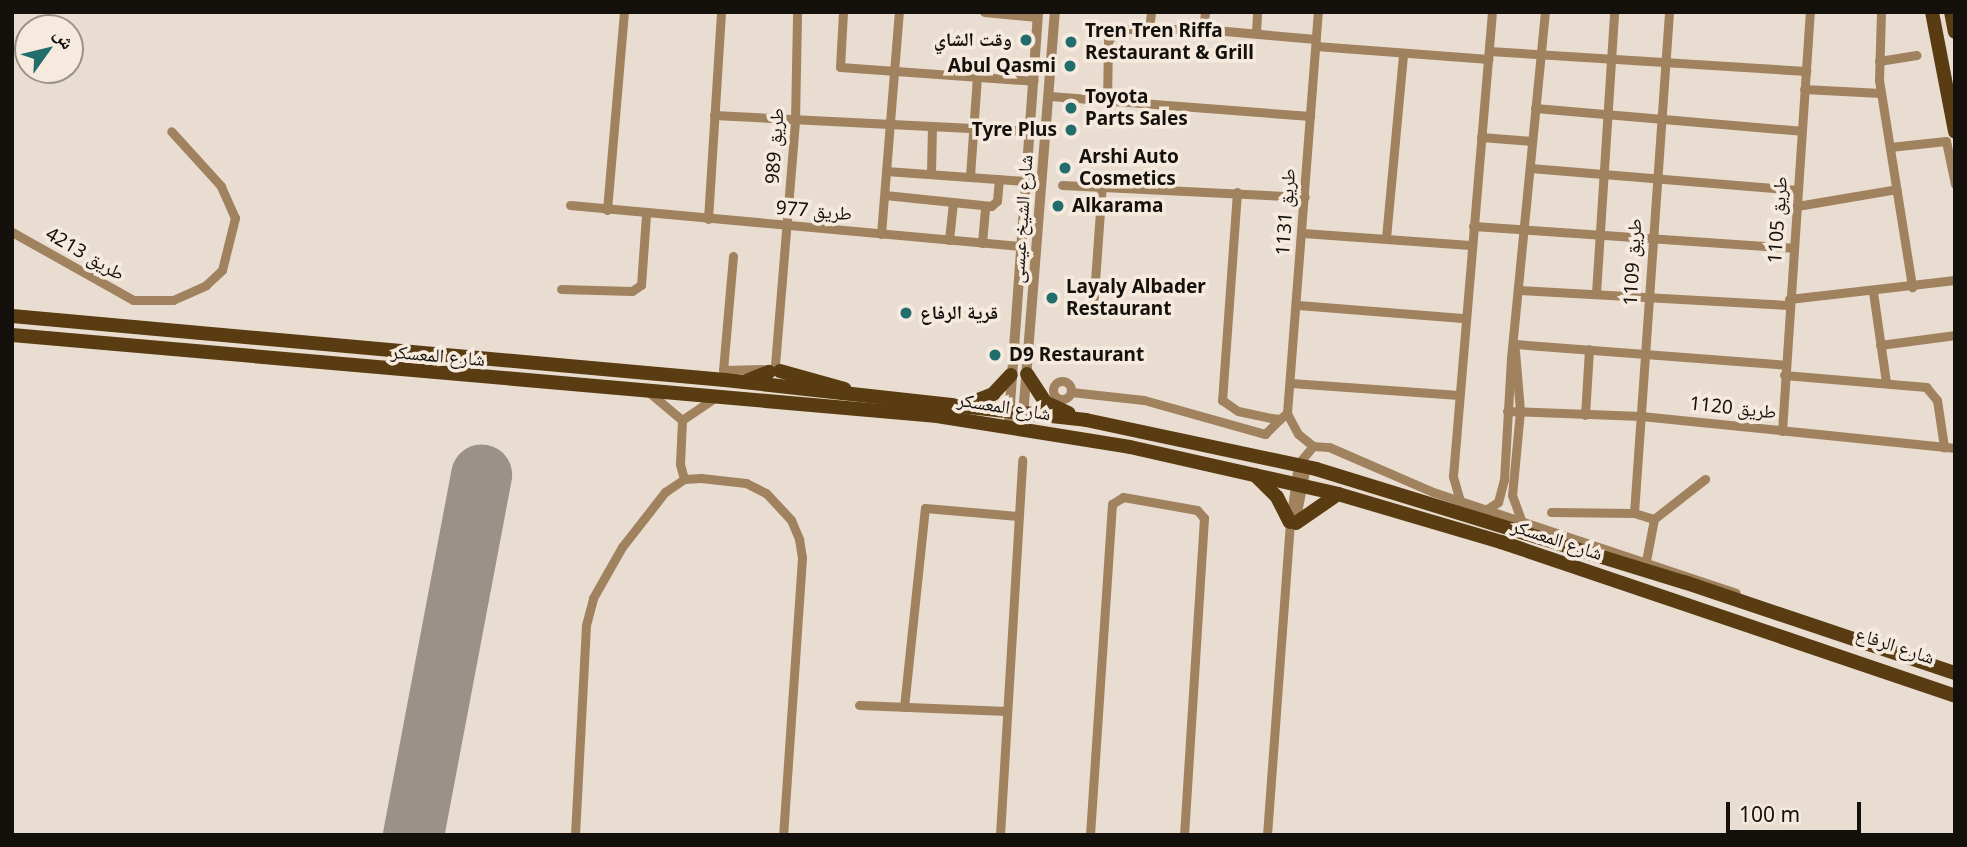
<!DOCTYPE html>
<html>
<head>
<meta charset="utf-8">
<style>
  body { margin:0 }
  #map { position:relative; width:1967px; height:847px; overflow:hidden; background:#e8ddd0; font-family:"Noto Sans","Noto Naskh Arabic",sans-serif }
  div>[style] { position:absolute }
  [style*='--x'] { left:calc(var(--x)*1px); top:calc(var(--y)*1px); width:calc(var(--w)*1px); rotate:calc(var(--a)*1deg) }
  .runway>* { height:61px; margin:-30.5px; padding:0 30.5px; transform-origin:30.5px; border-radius:30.5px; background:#9a9288 }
  .minor>* { height:9px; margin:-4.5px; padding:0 4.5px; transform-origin:4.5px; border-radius:4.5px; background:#a0825f }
  .minor>.ring { margin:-4.5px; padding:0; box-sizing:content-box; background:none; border:9px solid #a0825f; border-radius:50% }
  .tertiary>* { height:10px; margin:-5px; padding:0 5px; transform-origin:5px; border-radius:5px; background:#a0825f }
  .primary>* { height:14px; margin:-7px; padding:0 7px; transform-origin:7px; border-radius:7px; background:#5a3c12 }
  .dots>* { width:19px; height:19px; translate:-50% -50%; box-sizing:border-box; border:4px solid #f5eadd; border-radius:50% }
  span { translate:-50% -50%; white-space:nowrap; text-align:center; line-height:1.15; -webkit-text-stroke:7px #f5eadd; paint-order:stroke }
  .poi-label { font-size:19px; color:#14100c; font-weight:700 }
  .left { translate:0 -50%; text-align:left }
  .right { translate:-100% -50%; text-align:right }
  .street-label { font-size:19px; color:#14100c }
  .frame { position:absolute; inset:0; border:14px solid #14100c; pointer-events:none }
  .north { position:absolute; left:14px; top:14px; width:70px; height:70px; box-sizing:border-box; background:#f5eadd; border:2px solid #9b9389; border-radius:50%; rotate:56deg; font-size:19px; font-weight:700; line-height:28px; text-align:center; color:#14100c }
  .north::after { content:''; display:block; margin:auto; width:24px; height:32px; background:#216d6c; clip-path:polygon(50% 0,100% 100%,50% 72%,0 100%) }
  .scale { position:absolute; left:1726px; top:802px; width:135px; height:32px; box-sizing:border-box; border:4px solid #14100c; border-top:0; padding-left:9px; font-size:21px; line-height:24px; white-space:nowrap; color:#14100c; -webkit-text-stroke:5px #f5eadd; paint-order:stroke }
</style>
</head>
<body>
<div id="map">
  <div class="runway">
    <div style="--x:413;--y:835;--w:367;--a:-79.3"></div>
  </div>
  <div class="minor">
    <div style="--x:843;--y:12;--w:55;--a:93.1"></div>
    <div style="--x:840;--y:67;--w:194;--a:4.1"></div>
    <div style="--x:984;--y:12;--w:53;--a:5.4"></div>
    <div style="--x:1881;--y:12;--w:68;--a:91.7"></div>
    <div style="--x:1879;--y:80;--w:210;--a:80.9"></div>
    <div style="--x:1149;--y:29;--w:17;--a:-83"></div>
    <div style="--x:1203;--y:29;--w:17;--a:-83"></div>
    <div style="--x:1256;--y:33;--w:21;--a:-87"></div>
    <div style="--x:1316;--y:46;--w:173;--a:4.3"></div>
    <div style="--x:1489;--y:51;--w:318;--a:3.6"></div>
    <div style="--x:1879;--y:61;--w:38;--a:-9"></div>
    <div style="--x:1804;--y:89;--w:77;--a:3"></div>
    <div style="--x:1050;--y:96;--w:261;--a:4.4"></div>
    <div style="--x:1107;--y:101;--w:60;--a:-89"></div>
    <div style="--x:1108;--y:41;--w:16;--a:-50"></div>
    <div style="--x:1118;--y:29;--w:85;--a:0"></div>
    <div style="--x:1203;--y:29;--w:113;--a:5.1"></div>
    <div style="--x:1535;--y:108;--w:267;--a:4.9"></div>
    <div style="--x:714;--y:115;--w:315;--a:2.9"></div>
    <div style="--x:1481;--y:137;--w:51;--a:4.5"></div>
    <div style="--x:1890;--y:147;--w:56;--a:-6.1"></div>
    <div style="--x:1946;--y:141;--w:44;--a:78.2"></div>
    <div style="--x:1530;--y:168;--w:268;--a:4.7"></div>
    <div style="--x:886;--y:171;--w:139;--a:4.1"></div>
    <div style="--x:931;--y:173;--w:46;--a:-88.8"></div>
    <div style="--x:970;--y:176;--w:99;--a:-86"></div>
    <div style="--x:1062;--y:185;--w:243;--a:2.8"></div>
    <div style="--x:1237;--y:192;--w:209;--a:94.1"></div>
    <div style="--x:1222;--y:400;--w:19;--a:35"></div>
    <div style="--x:1238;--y:411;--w:34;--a:12"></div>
    <div style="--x:1271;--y:418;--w:9;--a:6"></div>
    <div style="--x:1280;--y:419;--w:9;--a:-41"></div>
    <div style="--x:885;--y:195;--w:107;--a:5.9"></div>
    <div style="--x:991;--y:206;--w:8;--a:-40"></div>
    <div style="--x:997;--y:201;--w:22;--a:-85"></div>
    <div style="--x:570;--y:205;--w:451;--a:5.2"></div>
    <div style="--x:1797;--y:206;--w:101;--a:-9.6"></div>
    <div style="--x:607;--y:210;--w:199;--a:-85.1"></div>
    <div style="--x:708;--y:219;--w:207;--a:-86.4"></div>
    <div style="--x:1473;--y:226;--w:321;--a:3.9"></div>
    <div style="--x:12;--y:232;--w:139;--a:29.3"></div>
    <div style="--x:133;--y:300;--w:40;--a:0"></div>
    <div style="--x:173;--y:300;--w:36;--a:-24"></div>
    <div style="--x:206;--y:285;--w:22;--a:-43"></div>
    <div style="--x:222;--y:270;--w:54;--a:-76"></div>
    <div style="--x:235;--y:218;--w:35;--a:-114"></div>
    <div style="--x:221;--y:186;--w:74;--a:-132.3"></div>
    <div style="--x:1303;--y:233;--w:167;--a:4.1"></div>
    <div style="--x:881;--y:234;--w:223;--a:-85.4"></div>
    <div style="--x:1386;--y:238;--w:186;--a:-84.7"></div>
    <div style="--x:949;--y:240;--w:38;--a:-84"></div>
    <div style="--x:982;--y:243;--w:37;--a:-85"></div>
    <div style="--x:733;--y:256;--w:114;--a:95"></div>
    <div style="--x:723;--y:370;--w:44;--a:-1.3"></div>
    <div style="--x:561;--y:289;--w:71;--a:1.6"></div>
    <div style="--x:632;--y:291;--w:11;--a:-34"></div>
    <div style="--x:641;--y:285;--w:70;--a:-85.9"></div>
    <div style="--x:1519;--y:290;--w:270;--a:3.2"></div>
    <div style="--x:1873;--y:292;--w:91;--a:81.8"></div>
    <div style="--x:1596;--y:293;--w:282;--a:-86.3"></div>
    <div style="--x:1789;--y:299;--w:167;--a:-6.5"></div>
    <div style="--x:1298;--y:305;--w:168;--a:4.5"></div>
    <div style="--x:1093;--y:309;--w:125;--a:-85.9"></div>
    <div style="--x:1515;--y:344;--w:271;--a:4.4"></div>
    <div style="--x:1880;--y:345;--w:76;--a:-7.6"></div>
    <div style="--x:1515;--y:351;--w:60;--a:85.2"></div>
    <div style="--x:1520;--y:411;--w:84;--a:95.4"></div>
    <div style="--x:1512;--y:495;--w:27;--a:70"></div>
    <div style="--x:775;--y:365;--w:245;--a:-85.3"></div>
    <div style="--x:795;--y:121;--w:109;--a:-88.9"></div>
    <div style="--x:1784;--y:375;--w:143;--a:4.8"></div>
    <div style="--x:1926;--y:387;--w:17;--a:50"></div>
    <div style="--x:1937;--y:400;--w:48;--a:81.5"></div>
    <div class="ring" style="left:1053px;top:381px;width:9px;height:9px"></div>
    <div style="--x:1291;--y:383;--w:168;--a:4.1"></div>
    <div style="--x:1071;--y:392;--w:73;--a:6.3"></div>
    <div style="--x:1144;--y:400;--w:126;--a:15.7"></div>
    <div style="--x:1265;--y:434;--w:21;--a:-45"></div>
    <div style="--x:651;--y:394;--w:40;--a:40"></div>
    <div style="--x:1507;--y:411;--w:134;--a:2.1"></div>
    <div style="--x:1641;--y:416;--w:316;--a:5.8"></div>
    <div style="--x:1585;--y:415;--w:66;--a:-86.5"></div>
    <div style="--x:1782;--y:431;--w:420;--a:-86.2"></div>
    <div style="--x:1313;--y:446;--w:19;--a:-141"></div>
    <div style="--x:1298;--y:434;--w:24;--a:-118"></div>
    <div style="--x:1287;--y:413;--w:402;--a:-85.6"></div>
    <div style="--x:684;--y:479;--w:16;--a:-105"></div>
    <div style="--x:680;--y:464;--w:44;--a:-87.4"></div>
    <div style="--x:682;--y:420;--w:37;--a:-34"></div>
    <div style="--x:1460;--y:501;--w:26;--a:-106"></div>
    <div style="--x:1453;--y:476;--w:466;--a:-85.2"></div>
    <div style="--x:1487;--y:509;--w:13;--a:-32"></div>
    <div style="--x:1498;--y:502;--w:23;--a:-75"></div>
    <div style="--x:1504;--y:480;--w:122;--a:-86.7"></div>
    <div style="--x:1511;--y:358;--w:348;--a:-84.4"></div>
    <div style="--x:1551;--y:512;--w:83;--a:0.7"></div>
    <div style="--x:1634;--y:513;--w:21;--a:17"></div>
    <div style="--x:1634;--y:513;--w:502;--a:-86"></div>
    <div style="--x:1295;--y:523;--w:58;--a:-79.1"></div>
    <div style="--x:1646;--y:561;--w:43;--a:-79.2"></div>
    <div style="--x:1654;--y:519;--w:65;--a:-38.1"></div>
    <div style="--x:859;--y:705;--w:148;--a:2.3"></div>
    <div style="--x:904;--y:707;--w:200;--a:-84"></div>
    <div style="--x:925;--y:508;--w:93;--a:4.9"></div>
    <div style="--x:575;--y:835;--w:210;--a:-87"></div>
    <div style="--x:586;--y:625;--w:28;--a:-75"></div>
    <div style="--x:593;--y:598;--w:59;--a:-60.4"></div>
    <div style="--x:622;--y:547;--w:70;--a:-52"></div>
    <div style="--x:665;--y:492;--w:23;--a:-34"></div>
    <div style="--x:684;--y:479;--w:17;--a:-3"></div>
    <div style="--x:701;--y:478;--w:45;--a:6.3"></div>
    <div style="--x:746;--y:483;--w:22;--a:27"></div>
    <div style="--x:766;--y:493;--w:37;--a:47"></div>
    <div style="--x:791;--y:520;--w:21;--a:67"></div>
    <div style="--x:799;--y:539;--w:19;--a:81"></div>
    <div style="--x:802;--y:558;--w:278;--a:93.9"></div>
    <div style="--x:1000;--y:835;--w:376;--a:-86.6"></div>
    <div style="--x:1090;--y:835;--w:332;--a:-86.2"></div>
    <div style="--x:1112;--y:504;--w:13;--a:-32"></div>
    <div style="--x:1123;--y:497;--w:75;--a:10"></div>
    <div style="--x:1197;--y:510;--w:11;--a:49"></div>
    <div style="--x:1204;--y:518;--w:318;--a:93.6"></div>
    <div style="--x:1267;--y:835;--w:314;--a:-85.8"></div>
    <div style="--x:1290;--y:522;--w:59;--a:-82.1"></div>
    <div style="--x:1298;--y:464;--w:23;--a:-50"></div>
    <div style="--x:1313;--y:446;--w:16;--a:4"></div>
    <div style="--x:1329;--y:447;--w:113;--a:23.4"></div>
    <div style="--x:1433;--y:492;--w:319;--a:18.4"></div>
  </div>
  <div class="tertiary">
    <div style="--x:1009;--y:418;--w:407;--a:-85.9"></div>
    <div style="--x:1022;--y:429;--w:418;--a:-85.5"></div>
  </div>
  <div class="primary">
    <div style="--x:1932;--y:12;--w:122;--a:79.1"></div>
    <div style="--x:1951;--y:12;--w:20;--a:79"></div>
    <div style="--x:12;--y:316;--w:716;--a:5.13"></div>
    <div style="--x:725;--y:380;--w:363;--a:6.3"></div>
    <div style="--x:1086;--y:420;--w:235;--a:12"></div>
    <div style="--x:1316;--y:469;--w:385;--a:17.1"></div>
    <div style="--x:1684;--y:582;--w:286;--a:18.6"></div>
    <div style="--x:12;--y:335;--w:929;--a:5"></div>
    <div style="--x:937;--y:416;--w:195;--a:9.1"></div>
    <div style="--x:1130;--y:447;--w:213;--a:12.7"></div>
    <div style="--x:1338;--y:494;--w:170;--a:16.4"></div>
    <div style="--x:1501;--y:542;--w:479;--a:18.7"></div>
    <div style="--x:780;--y:371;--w:67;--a:15.5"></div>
    <div style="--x:1027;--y:374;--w:33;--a:57"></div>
    <div style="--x:1045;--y:402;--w:26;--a:25"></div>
    <div style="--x:744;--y:382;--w:27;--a:-22"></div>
    <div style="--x:970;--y:403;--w:25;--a:-21"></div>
    <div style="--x:993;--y:394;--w:26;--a:-47"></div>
    <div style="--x:1255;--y:475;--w:31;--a:45"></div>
    <div style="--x:1277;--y:497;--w:28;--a:63"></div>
    <div style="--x:1296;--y:523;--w:51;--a:-34.6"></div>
  </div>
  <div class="dots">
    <div style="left:1026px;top:40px;background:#216d6c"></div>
    <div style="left:1071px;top:42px;background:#216d6c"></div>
    <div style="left:1070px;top:66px;background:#216d6c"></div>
    <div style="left:1071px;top:108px;background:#216d6c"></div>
    <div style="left:1071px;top:130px;background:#216d6c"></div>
    <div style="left:1065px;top:168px;background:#216d6c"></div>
    <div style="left:1058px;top:206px;background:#216d6c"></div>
    <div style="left:1052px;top:298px;background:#216d6c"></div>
    <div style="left:906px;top:313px;background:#216d6c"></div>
    <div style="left:995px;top:355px;background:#216d6c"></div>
  </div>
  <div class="poi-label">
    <span class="left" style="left:1085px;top:42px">Tren Tren Riffa<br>Restaurant &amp; Grill</span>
    <span class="right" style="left:1012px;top:40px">وقت الشاي</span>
    <span class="right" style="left:1056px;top:66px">Abul Qasmi</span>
    <span class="left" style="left:1085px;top:108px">Toyota<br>Parts Sales</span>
    <span class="right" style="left:1057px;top:130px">Tyre Plus</span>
    <span class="left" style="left:1079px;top:168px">Arshi Auto<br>Cosmetics</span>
    <span class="left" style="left:1072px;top:206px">Alkarama</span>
    <span class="left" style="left:1066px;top:298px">Layaly Albader<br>Restaurant</span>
    <span class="left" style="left:920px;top:313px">قرية الرفاع</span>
    <span class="left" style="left:1009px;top:355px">D9 Restaurant</span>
  </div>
  <div class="street-label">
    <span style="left:775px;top:146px;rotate:-86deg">طريق 989</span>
    <span style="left:814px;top:211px;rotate:5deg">طريق 977</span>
    <span style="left:1286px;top:212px;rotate:-86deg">طريق 1131</span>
    <span style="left:1022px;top:219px;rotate:-86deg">شارع الشيخ عيسى</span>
    <span style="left:1778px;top:220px;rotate:-86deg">طريق 1105</span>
    <span style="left:85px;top:254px;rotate:30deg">طريق 4213</span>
    <span style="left:1633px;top:262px;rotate:-87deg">طريق 1109</span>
    <span style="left:438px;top:356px;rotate:5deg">شارع المعسكر</span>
    <span style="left:1004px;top:407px;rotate:9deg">شارع المعسكر</span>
    <span style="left:1733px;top:408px;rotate:6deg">طريق 1120</span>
    <span style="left:1557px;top:540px;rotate:18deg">شارع المعسكر</span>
    <span style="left:1895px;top:646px;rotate:18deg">شارع الرفاع</span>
  </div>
  <div class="frame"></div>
  <div class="north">ش</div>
  <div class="scale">100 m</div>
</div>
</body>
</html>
